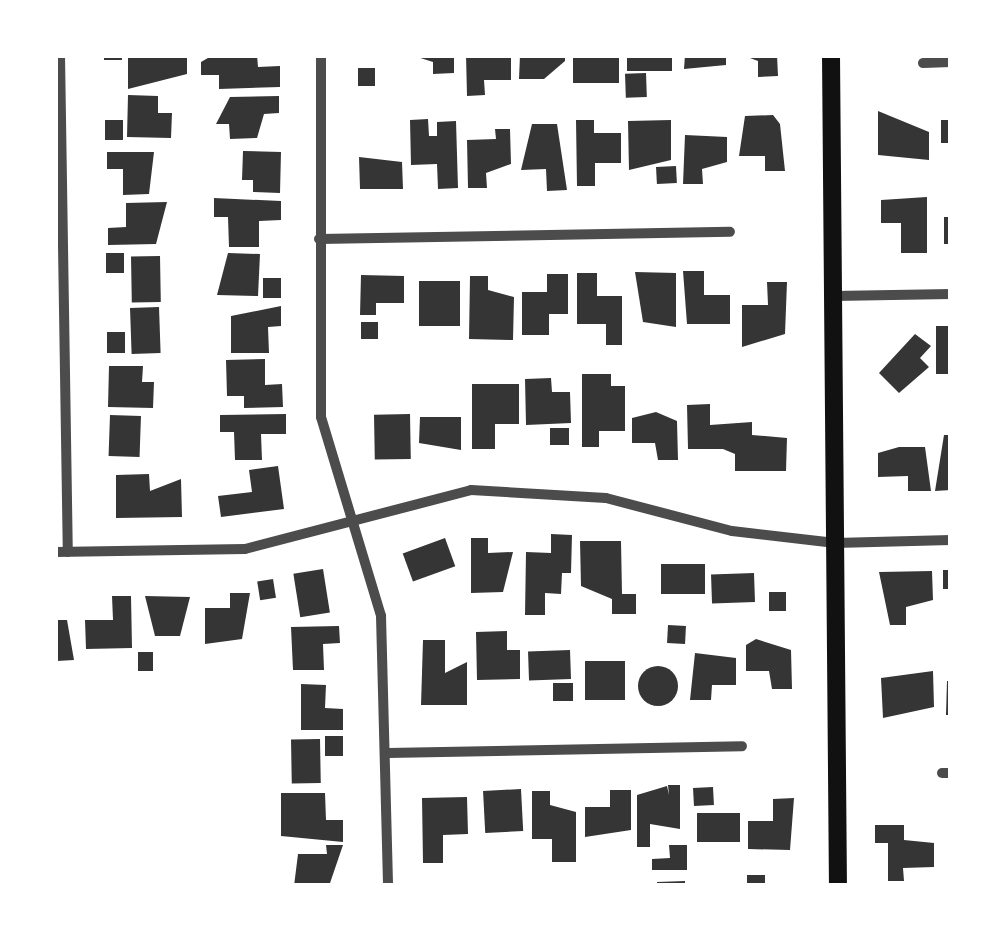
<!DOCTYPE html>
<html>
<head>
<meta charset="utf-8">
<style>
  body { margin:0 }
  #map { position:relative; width:1006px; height:941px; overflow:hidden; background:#fff; font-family:"Source Serif 4",serif }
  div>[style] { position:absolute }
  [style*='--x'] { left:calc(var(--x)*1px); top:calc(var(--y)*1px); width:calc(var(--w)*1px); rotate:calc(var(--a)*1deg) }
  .building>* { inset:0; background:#353535; transform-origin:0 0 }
  .round { border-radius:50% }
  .minor>* { height:10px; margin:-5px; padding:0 5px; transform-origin:5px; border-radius:5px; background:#4c4c4c }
  .primary>* { height:18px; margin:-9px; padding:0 9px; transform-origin:9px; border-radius:9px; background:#111 }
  span { translate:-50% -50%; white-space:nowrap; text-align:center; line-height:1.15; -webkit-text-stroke:9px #fff; paint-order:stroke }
  .frame { position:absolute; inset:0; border:58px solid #fff; pointer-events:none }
</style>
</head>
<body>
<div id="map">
  <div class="building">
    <div style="left:104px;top:55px;width:18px;height:5px"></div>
    <div style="clip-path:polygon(128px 55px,187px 55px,187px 74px,128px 89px)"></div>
    <div style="clip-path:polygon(213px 55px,257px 55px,258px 67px,280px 66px,280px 87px,219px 89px,219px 75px,201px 75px,201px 62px)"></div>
    <div style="clip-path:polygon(411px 55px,454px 55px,454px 73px,433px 74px,433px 62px)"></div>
    <div style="clip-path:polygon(466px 55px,511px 55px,511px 80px,484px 80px,485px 95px,467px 96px)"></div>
    <div style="clip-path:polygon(520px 55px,565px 55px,565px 61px,544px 79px,519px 79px)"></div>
    <div style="left:573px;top:55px;width:46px;height:28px"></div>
    <div style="left:627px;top:55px;width:45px;height:16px"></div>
    <div style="clip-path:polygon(685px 55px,726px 55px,726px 65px,684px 69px)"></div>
    <div style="clip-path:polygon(742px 55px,777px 55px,778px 76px,758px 77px,758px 61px)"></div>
    <div style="left:358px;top:68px;width:17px;height:18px"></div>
    <div style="left:646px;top:73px;width:24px;height:21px;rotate:88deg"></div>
    <div style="clip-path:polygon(128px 95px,158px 96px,158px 113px,172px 113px,171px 138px,127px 137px)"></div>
    <div style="clip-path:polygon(279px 96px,279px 113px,264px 114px,257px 138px,230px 139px,229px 124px,216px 124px,230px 97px)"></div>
    <div style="clip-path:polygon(878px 111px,929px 132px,929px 160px,878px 155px)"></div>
    <div style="clip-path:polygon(773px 115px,780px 124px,785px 171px,765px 171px,765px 156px,739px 156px,745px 116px)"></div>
    <div style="clip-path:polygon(428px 119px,429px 136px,437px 136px,437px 122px,456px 121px,458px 188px,438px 189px,437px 164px,411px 165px,410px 120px)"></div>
    <div style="left:105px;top:120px;width:18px;height:20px"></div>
    <div style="clip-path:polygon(576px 120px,594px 120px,594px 133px,621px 133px,621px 163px,595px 163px,595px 186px,577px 186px)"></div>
    <div style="clip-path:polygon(671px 120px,671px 160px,629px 170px,628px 121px)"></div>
    <div style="left:951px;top:120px;width:23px;height:10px;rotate:90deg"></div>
    <div style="clip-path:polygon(532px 124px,557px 124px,567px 190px,547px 191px,546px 169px,521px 170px)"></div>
    <div style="clip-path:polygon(495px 129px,510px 129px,511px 164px,486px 173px,487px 188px,468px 188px,467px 140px,496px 139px)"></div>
    <div style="clip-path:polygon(685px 135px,727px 137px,727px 162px,702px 169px,703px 184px,683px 184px)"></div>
    <div style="clip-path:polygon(243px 151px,281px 152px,280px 193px,253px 192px,253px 180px,242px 180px)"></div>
    <div style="clip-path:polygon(107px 152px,154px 152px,149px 194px,123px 195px,123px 169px,107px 169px)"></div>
    <div style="clip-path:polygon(359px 157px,402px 162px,403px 189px,360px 189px)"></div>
    <div style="left:676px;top:166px;width:17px;height:20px;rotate:87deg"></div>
    <div style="clip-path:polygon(927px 197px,927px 253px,901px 253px,901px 223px,881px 223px,881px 200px)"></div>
    <div style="clip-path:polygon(214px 198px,281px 201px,281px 220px,259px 221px,259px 247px,229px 247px,228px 217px,214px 217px)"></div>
    <div style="clip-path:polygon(167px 202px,156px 244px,108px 245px,108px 228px,126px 227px,126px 203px)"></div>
    <div style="left:944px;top:217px;width:7px;height:27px"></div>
    <div style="left:106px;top:253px;width:18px;height:20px"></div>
    <div style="clip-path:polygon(228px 253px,260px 254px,258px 296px,217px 295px)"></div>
    <div style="left:160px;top:256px;width:46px;height:29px;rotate:89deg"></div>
    <div style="clip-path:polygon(683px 271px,704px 271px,704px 295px,730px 295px,730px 324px,687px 324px)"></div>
    <div style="clip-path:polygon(635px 272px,676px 273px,676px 327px,643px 322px)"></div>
    <div style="clip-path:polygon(577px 273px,597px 273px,597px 296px,622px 296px,622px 345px,606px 345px,606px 324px,577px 324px)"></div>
    <div style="clip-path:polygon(547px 274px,568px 274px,568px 314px,549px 314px,549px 335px,522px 335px,522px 292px,547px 292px)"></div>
    <div style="clip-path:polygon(361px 275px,404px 276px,404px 303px,376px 303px,376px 315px,360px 315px)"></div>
    <div style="clip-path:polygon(470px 276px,488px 276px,488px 290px,514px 297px,513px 340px,469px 339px)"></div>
    <div style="left:263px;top:278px;width:18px;height:20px"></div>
    <div style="left:419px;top:281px;width:41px;height:45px"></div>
    <div style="clip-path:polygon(767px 282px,787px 282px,785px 334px,742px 347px,742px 305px,768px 305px)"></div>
    <div style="clip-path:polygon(281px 306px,281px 326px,268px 327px,269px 353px,231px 353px,231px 316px)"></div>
    <div style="left:159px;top:307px;width:46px;height:29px;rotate:88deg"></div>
    <div style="left:361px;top:322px;width:17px;height:17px"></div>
    <div style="left:951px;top:326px;width:48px;height:15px;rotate:90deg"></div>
    <div style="left:107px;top:332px;width:18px;height:21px"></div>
    <div style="clip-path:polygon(915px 334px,931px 346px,920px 358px,929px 367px,899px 393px,879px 373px)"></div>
    <div style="clip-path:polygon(265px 359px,265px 385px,282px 384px,283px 407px,244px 408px,244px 396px,227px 396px,226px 360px)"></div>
    <div style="clip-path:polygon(109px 366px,143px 366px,142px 382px,154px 382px,153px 408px,108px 407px)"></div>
    <div style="clip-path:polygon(582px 374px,611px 374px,611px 386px,625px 386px,625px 431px,599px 431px,599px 447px,582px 447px)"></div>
    <div style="clip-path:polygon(551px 378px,552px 392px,570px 392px,571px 423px,526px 425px,525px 379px)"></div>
    <div style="clip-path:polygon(472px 384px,519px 384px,519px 424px,495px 424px,495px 449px,472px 449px)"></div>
    <div style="clip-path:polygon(710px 404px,710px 425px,752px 422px,752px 435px,787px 438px,786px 471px,735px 471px,735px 454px,723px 449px,688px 449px,687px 405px)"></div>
    <div style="clip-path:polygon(656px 412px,677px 421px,678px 460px,658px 460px,655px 443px,632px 443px,632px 418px)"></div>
    <div style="clip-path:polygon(286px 414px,286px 434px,261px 434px,262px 460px,235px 460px,234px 432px,220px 432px,220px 415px)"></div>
    <div style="left:410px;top:414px;width:45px;height:36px;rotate:89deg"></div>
    <div style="left:110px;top:415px;width:31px;height:41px;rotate:2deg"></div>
    <div style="clip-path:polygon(420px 417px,461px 417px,461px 450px,419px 443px)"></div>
    <div style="left:550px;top:428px;width:19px;height:17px"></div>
    <div style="clip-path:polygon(944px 435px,951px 435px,951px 490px,935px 491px)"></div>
    <div style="clip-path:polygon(899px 447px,925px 447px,931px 491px,908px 491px,908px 476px,878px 477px,878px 453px)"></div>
    <div style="clip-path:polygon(278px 466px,284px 509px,221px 517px,218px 496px,252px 492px,249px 470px)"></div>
    <div style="clip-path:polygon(149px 474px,150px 491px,181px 479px,182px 517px,116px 518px,116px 475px)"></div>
    <div style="clip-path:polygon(551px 534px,572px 535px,571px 573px,562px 573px,561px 594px,545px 593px,545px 615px,525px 615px,526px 552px,551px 553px)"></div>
    <div style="left:445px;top:538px;width:30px;height:45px;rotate:70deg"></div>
    <div style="clip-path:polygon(471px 538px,488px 538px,488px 553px,513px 552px,503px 592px,471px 593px)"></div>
    <div style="clip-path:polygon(580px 541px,621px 541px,622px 594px,636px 594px,636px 614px,612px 614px,612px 599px,581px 586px)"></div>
    <div style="left:705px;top:564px;width:30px;height:44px;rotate:90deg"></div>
    <div style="left:323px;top:569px;width:44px;height:30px;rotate:81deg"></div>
    <div style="left:943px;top:570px;width:8px;height:19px"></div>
    <div style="clip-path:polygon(932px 571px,933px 600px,906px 607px,906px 625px,890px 625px,879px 572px)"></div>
    <div style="left:754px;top:573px;width:29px;height:43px;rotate:88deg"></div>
    <div style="left:273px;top:579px;width:19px;height:16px;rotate:81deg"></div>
    <div style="left:786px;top:592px;width:19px;height:17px;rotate:90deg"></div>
    <div style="clip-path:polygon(230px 593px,250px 593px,242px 639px,205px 644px,205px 608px,230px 608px)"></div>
    <div style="clip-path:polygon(112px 596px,131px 596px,132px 648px,86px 649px,85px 620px,113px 620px)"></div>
    <div style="clip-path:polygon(145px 596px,190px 597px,180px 636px,155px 636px)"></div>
    <div style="clip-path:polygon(55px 620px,67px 620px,74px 660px,57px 661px)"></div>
    <div style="left:668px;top:625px;width:18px;height:18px;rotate:3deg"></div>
    <div style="clip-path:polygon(339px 626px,340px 643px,323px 644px,324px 670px,293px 670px,291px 627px)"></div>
    <div style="clip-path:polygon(507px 631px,507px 650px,520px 650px,520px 679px,477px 680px,476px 632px)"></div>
    <div style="clip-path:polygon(756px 639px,791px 650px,792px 689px,772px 689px,769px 671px,746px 671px,746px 645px)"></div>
    <div style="clip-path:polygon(423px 640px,445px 640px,445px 673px,467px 662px,467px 705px,421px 705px)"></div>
    <div style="left:570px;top:650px;width:29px;height:42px;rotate:88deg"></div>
    <div style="left:138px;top:652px;width:15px;height:19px"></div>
    <div style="clip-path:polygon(695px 653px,736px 658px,736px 685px,712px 685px,711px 700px,690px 700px)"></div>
    <div style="left:585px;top:661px;width:40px;height:39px"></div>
    <div class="round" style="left:638px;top:666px;width:40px;height:40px"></div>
    <div style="clip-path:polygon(933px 671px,934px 707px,883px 718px,881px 678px)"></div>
    <div style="clip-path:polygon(947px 681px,951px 681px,951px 715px,946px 715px)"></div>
    <div style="left:573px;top:683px;width:18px;height:20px;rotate:90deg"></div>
    <div style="clip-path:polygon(301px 684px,326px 685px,325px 708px,343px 709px,343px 730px,301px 730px)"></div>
    <div style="left:325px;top:736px;width:18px;height:20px"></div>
    <div style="left:320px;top:739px;width:44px;height:29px;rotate:89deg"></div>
    <div style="clip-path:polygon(668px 785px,680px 785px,680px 829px,650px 824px,650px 847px,637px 847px,637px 795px,667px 786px,669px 795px)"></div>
    <div style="left:713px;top:787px;width:18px;height:20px;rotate:87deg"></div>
    <div style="left:521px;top:789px;width:42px;height:38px;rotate:87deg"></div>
    <div style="clip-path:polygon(610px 790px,631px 790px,631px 830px,585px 837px,585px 807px,610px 807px)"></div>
    <div style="clip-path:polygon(532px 791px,550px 791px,550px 805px,576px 812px,576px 862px,552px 862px,552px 839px,532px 839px)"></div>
    <div style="clip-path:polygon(281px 793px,325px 793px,326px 820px,343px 820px,343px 842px,281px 836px)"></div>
    <div style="clip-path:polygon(467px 797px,468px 834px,443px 835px,443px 863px,423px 863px,422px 798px)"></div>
    <div style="clip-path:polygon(794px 798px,790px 850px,748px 849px,748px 821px,773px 821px,773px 799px)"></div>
    <div style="left:697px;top:813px;width:43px;height:29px"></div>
    <div style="clip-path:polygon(875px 825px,904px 825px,904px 840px,934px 843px,934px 867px,903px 868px,904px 881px,888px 881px,888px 843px,875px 843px)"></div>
    <div style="clip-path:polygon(326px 845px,343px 845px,329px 886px,294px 886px,298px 854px,327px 854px)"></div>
    <div style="clip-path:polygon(669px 845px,687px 845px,687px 870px,652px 870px,652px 859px,670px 858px)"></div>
    <div style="left:747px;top:875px;width:18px;height:11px"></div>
    <div style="clip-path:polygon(685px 881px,685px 886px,657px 886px,657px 882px)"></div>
  </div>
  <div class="minor">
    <div style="--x:60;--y:55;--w:497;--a:89.1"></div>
    <div style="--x:321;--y:55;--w:362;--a:90"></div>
    <div style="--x:321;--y:417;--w:208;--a:73.2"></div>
    <div style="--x:381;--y:616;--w:270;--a:88.5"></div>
    <div style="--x:923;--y:63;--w:28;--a:-2"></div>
    <div style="--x:319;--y:239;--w:411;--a:-1"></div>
    <div style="--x:834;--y:296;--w:117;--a:-1"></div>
    <div style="--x:55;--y:552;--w:190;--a:-0.9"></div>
    <div style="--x:245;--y:549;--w:234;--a:-14.6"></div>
    <div style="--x:471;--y:490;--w:135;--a:3.4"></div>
    <div style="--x:606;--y:498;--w:130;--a:14.7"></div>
    <div style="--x:732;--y:531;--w:104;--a:6.6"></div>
    <div style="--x:835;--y:543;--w:116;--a:-1.5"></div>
    <div style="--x:388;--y:753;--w:354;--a:-1.1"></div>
    <div style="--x:942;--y:773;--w:9;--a:0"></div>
  </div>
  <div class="primary">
    <div style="--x:831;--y:55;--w:831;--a:89.52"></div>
  </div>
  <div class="frame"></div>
</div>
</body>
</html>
